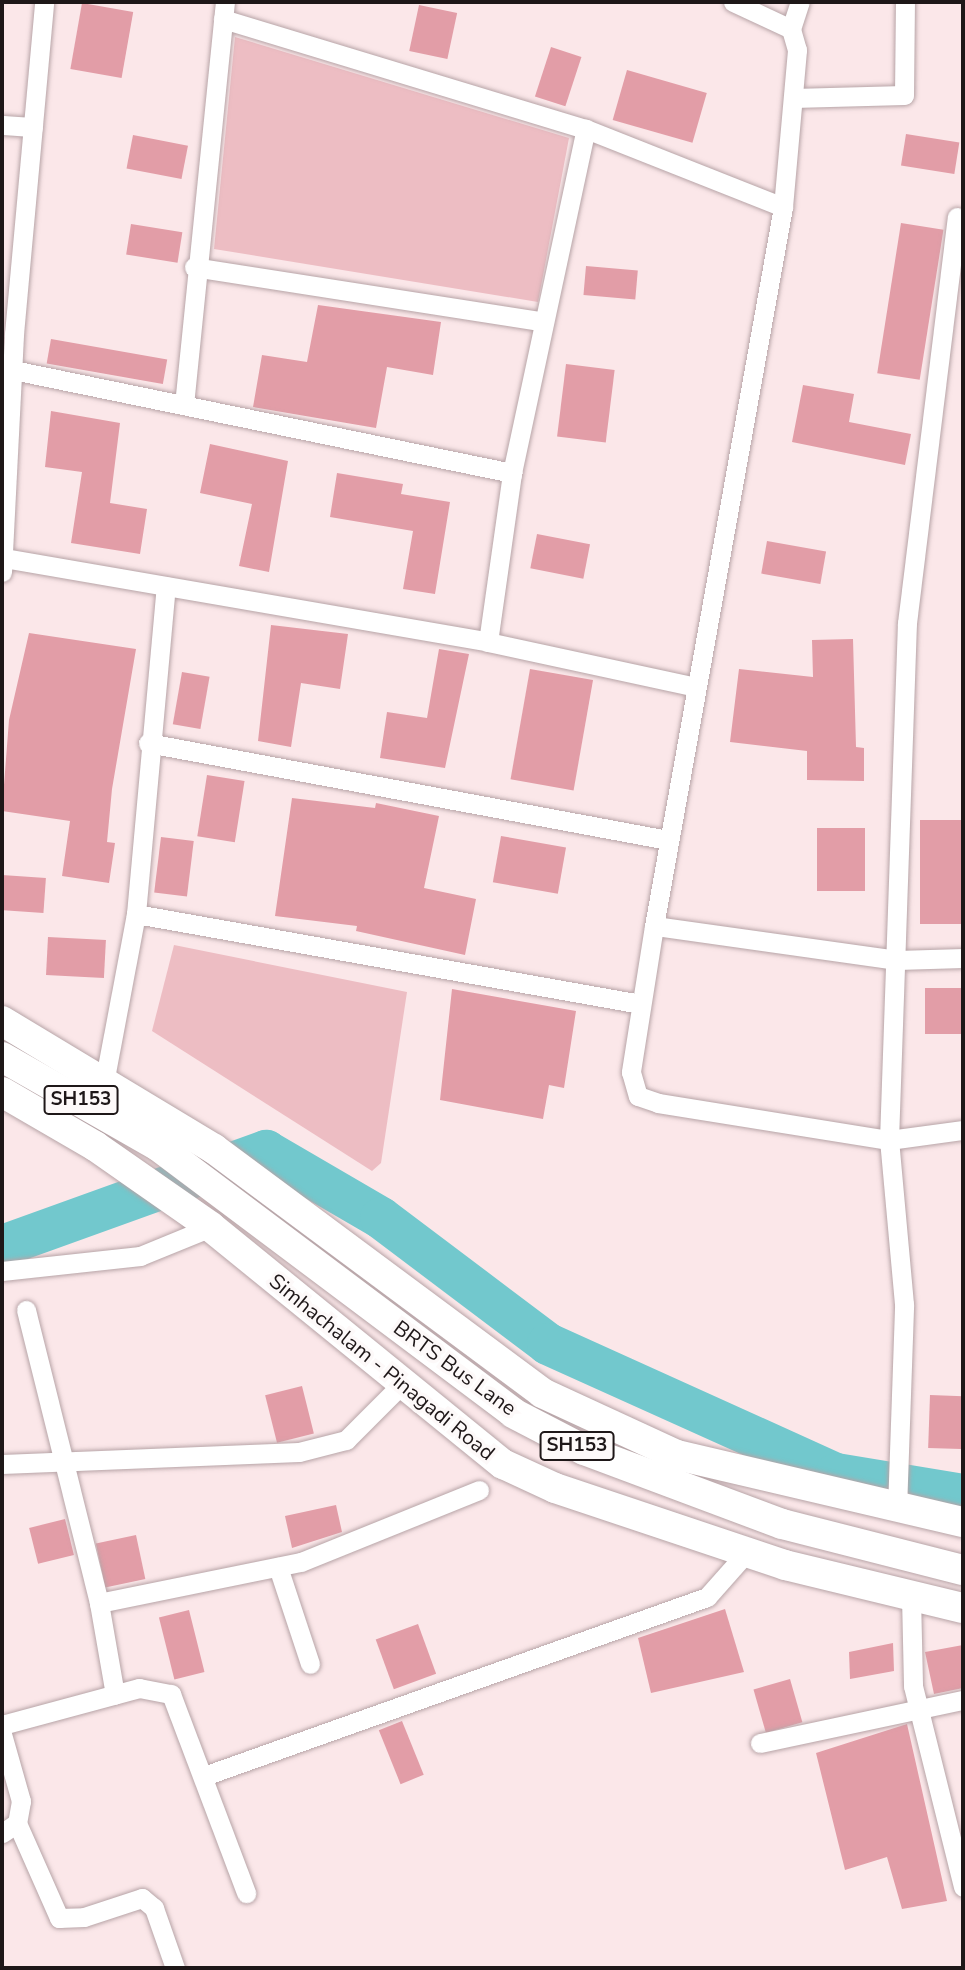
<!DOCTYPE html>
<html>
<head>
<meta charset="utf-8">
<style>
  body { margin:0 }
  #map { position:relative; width:965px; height:1970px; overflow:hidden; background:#fbe7e9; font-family:"Nunito Sans",sans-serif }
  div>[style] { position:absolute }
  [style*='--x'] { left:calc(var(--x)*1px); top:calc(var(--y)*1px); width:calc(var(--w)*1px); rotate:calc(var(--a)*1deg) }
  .green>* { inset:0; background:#edbdc3 }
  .river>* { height:42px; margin:-21px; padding:0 21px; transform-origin:21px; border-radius:21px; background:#72c8cd }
  .building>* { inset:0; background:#e29da7; transform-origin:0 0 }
  .roads { filter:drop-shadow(0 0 2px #b7a4a7) drop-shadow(0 0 2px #b7a4a7) }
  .street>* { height:19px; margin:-9.5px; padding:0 9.5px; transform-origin:9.5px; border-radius:9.5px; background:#fff }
  .primary>* { height:30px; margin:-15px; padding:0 15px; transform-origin:15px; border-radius:15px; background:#fff }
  span { translate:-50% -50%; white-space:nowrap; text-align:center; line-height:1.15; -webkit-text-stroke:7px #fdf9f9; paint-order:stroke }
  .shield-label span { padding:2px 5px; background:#fdf9f9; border:2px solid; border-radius:5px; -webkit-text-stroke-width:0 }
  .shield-label { font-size:19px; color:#1e1718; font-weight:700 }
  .street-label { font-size:21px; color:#1e1718 }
  .frame { position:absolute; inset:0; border:4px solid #1e1718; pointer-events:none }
</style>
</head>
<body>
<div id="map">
  <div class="green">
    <div style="clip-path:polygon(235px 37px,569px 138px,538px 302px,214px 249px)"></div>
    <div style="clip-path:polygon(174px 945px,407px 992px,381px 1163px,372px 1171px,152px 1031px)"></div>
  </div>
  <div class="river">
    <div style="--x:2;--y:1246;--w:281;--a:-19.8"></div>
    <div style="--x:266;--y:1151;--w:133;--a:30.2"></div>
    <div style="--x:381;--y:1218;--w:209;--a:37"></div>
    <div style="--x:548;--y:1344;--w:316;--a:24.3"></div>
    <div style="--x:836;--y:1474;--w:129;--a:9.4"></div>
  </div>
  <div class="building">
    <div style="left:82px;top:3px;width:52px;height:67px;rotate:10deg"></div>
    <div style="left:419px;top:5px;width:39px;height:47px;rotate:12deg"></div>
    <div style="left:551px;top:47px;width:32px;height:52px;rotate:18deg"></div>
    <div style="left:627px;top:70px;width:83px;height:52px;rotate:16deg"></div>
    <div style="left:906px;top:134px;width:54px;height:32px;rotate:9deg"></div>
    <div style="left:133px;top:135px;width:56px;height:34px;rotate:11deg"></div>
    <div style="left:901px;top:223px;width:43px;height:152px;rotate:9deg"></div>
    <div style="left:131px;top:224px;width:52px;height:31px;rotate:9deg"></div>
    <div style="left:586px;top:266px;width:52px;height:29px;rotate:5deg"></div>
    <div style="clip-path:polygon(318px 305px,441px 322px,433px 375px,387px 367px,376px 428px,253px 407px,262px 355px,307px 362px)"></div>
    <div style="left:51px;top:339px;width:118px;height:25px;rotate:10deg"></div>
    <div style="left:566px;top:364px;width:49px;height:73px;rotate:7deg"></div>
    <div style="clip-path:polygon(803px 385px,854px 394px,849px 422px,911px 434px,905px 465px,792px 442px)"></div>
    <div style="clip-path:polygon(51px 411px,120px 423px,110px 503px,147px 509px,140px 554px,71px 543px,82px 472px,45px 467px)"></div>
    <div style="clip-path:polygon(210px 444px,288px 461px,269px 572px,239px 566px,252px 504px,200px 493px)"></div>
    <div style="clip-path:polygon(337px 473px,403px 484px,401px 494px,450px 502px,435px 594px,403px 589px,413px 531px,330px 517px)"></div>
    <div style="left:537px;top:534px;width:54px;height:35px;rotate:11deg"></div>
    <div style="left:767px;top:541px;width:60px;height:33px;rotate:10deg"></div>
    <div style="clip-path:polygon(271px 625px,348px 634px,340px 689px,301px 683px,291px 747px,258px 741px)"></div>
    <div style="clip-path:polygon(29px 633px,136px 649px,112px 789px,107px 842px,115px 843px,109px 883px,62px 876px,70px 821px,2px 811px,9px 720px)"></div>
    <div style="clip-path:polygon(853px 639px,856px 747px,864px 748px,864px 781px,807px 780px,807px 751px,730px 742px,739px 669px,813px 677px,812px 640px)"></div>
    <div style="clip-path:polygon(439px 649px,469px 654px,445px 768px,380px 758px,387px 712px,427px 718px)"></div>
    <div style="left:530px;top:669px;width:64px;height:112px;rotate:10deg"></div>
    <div style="left:182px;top:672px;width:28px;height:53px;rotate:10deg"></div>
    <div style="left:207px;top:775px;width:38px;height:62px;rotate:9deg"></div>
    <div style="clip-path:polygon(292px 798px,375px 808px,376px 803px,439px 816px,424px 888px,476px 899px,465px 955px,356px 931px,357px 926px,275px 916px)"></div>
    <div style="left:963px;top:820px;width:104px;height:43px;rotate:90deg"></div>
    <div style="left:865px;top:828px;width:63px;height:48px;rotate:90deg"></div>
    <div style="left:501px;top:836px;width:66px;height:47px;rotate:10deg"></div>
    <div style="left:161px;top:837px;width:33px;height:56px;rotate:7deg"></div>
    <div style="left:2px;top:875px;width:44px;height:35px;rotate:4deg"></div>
    <div style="left:48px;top:937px;width:58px;height:38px;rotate:3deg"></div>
    <div style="left:925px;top:988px;width:38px;height:46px"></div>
    <div style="clip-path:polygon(452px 989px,576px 1011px,564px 1088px,549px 1085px,543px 1119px,440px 1100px)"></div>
    <div style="left:302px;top:1386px;width:49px;height:38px;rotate:76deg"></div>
    <div style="left:930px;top:1395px;width:33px;height:53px;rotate:2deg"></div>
    <div style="clip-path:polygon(336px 1505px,342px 1532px,292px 1548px,285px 1516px)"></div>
    <div style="left:65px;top:1519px;width:37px;height:37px;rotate:76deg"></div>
    <div style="left:136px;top:1535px;width:45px;height:41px;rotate:78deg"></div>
    <div style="clip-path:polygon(725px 1609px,744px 1672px,651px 1693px,638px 1638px)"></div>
    <div style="left:189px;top:1610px;width:64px;height:31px;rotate:76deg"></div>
    <div style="left:418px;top:1624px;width:53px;height:45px;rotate:70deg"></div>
    <div style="clip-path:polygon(893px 1643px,894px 1671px,850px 1679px,849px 1652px)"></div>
    <div style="clip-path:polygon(963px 1645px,963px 1688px,934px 1694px,925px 1652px)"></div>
    <div style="left:790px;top:1679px;width:45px;height:38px;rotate:74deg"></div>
    <div style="left:402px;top:1721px;width:58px;height:25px;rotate:68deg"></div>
    <div style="clip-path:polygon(907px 1724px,947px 1901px,902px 1909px,887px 1857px,845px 1870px,816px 1753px)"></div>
  </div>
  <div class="roads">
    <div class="street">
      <div style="--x:223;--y:19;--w:379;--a:16.9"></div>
      <div style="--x:586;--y:129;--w:212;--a:21.6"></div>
      <div style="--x:791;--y:29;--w:28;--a:-72"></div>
      <div style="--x:793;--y:98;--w:111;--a:-1.5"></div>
      <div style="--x:904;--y:95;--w:93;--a:-89.4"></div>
      <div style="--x:2;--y:125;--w:31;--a:4"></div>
      <div style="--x:194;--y:267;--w:354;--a:8.9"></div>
      <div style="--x:13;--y:370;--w:510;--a:11.66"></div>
      <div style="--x:184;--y:405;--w:405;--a:-84.2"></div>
      <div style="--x:4;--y:558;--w:491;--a:9.8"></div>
      <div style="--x:488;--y:642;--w:213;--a:12.2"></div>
      <div style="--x:2;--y:572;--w:238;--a:-87.1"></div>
      <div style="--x:14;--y:334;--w:333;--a:-84.8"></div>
      <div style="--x:488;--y:642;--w:171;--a:-81.9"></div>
      <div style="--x:512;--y:473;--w:352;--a:-77.9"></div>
      <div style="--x:148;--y:743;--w:529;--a:10.57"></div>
      <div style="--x:136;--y:914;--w:513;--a:10.11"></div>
      <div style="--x:654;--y:926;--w:730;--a:-79.83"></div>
      <div style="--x:783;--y:207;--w:158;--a:-84.9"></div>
      <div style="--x:797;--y:50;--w:22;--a:-106"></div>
      <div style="--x:791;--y:29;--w:64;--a:-155"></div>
      <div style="--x:963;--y:958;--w:66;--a:178.3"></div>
      <div style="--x:897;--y:960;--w:245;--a:-172"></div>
      <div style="--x:654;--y:926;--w:148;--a:99"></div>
      <div style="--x:631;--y:1072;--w:25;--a:74"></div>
      <div style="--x:638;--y:1096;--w:21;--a:19"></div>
      <div style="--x:658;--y:1103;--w:234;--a:9.1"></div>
      <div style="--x:889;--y:1140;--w:75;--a:-7.7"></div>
      <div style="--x:105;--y:1078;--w:167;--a:-79.3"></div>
      <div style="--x:136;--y:914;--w:329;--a:-84.8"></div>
      <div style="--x:2;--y:1271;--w:139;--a:-6.2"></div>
      <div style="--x:140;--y:1256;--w:77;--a:-22.2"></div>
      <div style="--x:26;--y:1310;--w:302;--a:76"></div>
      <div style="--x:99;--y:1603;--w:206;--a:-11.5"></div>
      <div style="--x:301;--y:1562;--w:192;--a:-22"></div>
      <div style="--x:2;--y:1464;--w:297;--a:-2.3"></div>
      <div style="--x:299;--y:1452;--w:49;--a:-14.3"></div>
      <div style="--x:346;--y:1440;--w:76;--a:-45"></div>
      <div style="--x:897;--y:1509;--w:205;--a:-88"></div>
      <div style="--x:904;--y:1304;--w:165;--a:-95.2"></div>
      <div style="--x:889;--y:1140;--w:517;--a:-88.01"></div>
      <div style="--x:907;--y:623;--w:409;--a:-83"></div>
      <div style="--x:278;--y:1567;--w:102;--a:71.7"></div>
      <div style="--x:911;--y:1596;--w:90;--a:88.7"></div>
      <div style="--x:913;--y:1686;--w:207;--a:76"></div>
      <div style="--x:99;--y:1603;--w:93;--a:80.1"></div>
      <div style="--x:2;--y:1725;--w:142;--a:-15.1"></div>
      <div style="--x:139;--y:1688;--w:33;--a:11"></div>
      <div style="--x:171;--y:1694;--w:213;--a:69.3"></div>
      <div style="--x:2;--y:1734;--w:70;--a:74.2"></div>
      <div style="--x:21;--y:1801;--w:22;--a:100"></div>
      <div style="--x:17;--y:1823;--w:18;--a:146"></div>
      <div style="--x:760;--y:1743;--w:208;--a:-12"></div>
      <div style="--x:204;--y:1776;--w:534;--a:-19.59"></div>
      <div style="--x:707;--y:1597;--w:60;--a:-48.4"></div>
      <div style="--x:17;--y:1823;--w:104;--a:66.1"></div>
      <div style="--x:59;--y:1918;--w:25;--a:-2"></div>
      <div style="--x:84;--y:1917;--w:61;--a:-18.1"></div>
      <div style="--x:142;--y:1898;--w:16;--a:40"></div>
      <div style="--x:154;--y:1908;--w:64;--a:70.7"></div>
    </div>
    <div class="primary">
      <div style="--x:2;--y:1021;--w:248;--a:31.1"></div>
      <div style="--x:214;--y:1149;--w:409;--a:36.6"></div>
      <div style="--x:542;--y:1393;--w:149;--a:24.7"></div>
      <div style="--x:677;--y:1455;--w:294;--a:13.2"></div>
      <div style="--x:2;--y:1057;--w:180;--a:29.7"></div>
      <div style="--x:158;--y:1146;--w:444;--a:36.9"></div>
      <div style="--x:513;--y:1413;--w:80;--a:27.5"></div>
      <div style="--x:584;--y:1450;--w:211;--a:20.5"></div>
      <div style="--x:782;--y:1524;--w:187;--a:14.3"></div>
      <div style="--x:2;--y:1092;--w:108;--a:30.1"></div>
      <div style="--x:95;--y:1146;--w:141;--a:34.9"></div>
      <div style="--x:211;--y:1227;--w:376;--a:39.1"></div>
      <div style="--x:503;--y:1464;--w:57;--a:24.8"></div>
      <div style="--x:555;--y:1488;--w:243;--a:18.5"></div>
      <div style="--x:785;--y:1565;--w:183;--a:13.6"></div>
    </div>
  </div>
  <div class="shield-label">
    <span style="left:81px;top:1100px">SH153</span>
    <span style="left:577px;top:1446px">SH153</span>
  </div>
  <div class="street-label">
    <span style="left:382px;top:1367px;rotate:39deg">Simhachalam - Pinagadi Road</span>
    <span style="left:455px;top:1368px;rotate:36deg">BRTS Bus Lane</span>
  </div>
  <div class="frame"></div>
</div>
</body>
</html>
